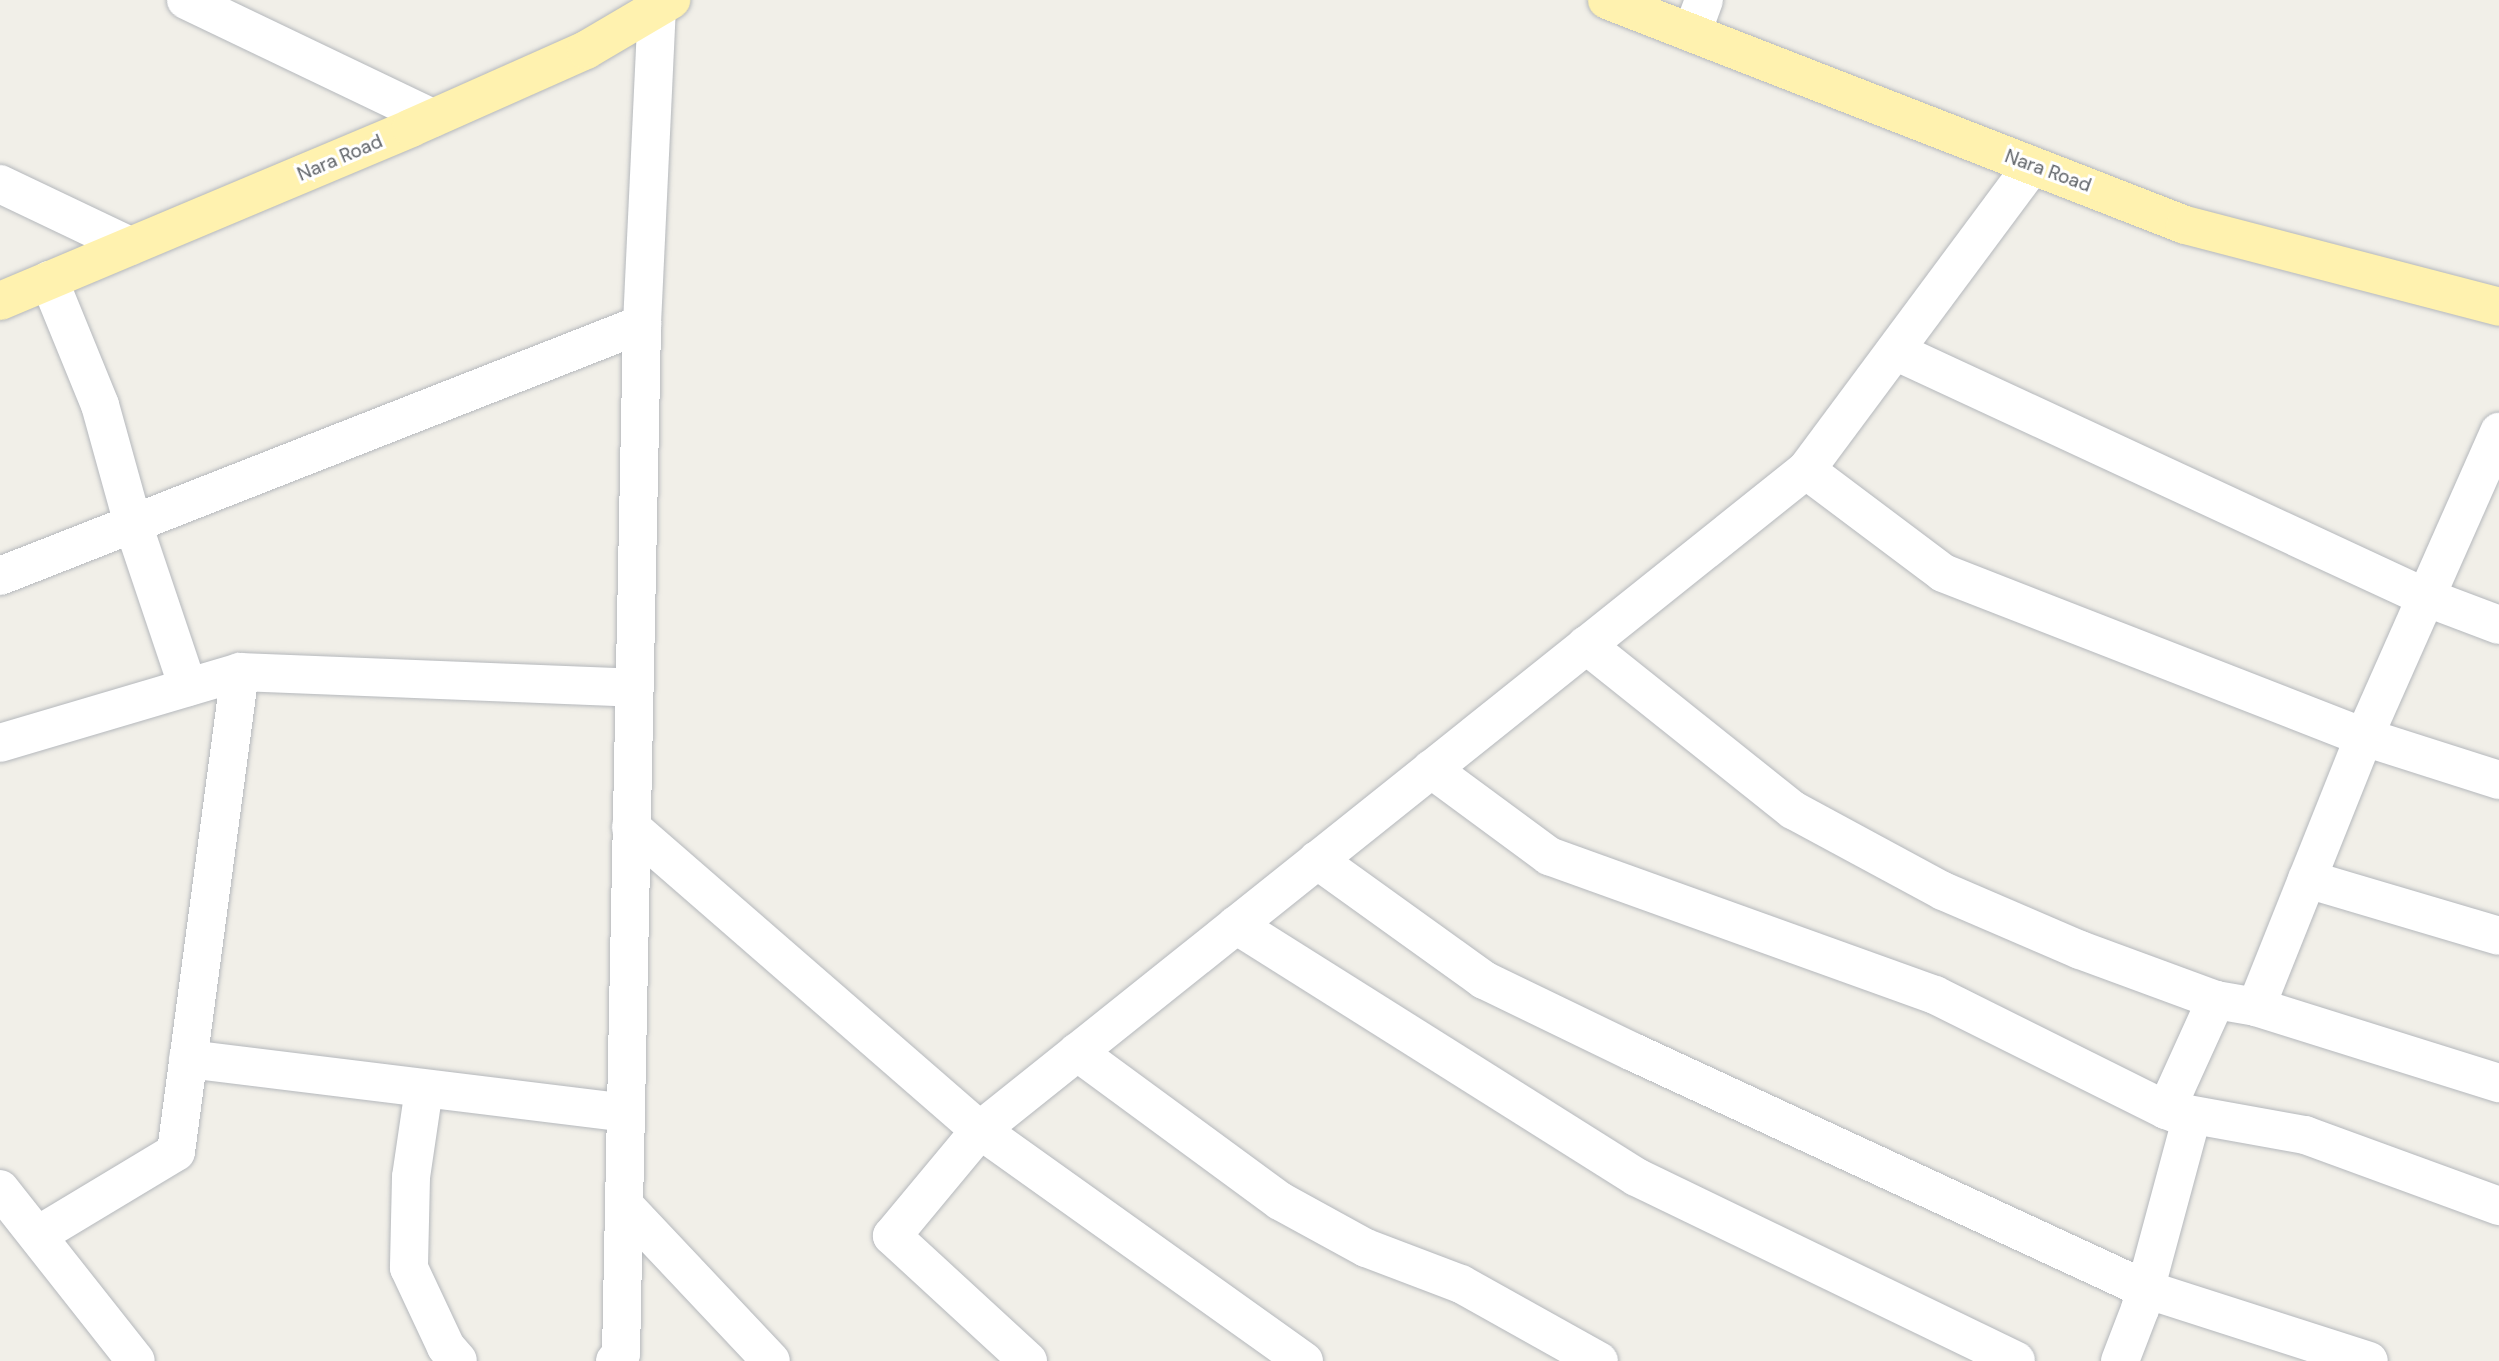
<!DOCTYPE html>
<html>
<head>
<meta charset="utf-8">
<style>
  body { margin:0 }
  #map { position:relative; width:2499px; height:1361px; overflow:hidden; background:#f1efe8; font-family:"DM Sans",sans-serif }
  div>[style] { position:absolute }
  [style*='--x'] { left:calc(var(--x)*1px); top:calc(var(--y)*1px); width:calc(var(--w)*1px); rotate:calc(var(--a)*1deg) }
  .roads { filter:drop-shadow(0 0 2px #b5b8bc) drop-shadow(0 0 2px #b5b8bc) }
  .minor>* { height:38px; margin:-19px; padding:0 19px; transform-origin:19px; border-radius:19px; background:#fff }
  .major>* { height:38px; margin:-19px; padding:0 19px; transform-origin:19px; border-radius:19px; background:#fff2af }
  span { translate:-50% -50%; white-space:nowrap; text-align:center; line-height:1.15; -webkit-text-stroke:6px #fff; paint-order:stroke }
  .street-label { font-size:19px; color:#5f6368 }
</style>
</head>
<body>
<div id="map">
  <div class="roads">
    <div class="minor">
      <div style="--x:186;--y:0;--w:273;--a:25.6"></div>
      <div style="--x:1692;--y:33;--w:35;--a:-70"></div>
      <div style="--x:0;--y:184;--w:144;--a:25.5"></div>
      <div style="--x:49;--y:280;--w:135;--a:67.8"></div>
      <div style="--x:100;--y:405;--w:123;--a:74.5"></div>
      <div style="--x:133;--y:524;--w:172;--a:71.4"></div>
      <div style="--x:1895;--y:351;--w:584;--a:24.9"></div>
      <div style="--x:2425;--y:597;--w:79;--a:20.7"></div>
      <div style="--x:1806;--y:470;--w:171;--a:36.9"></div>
      <div style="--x:1943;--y:573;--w:452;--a:21.3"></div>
      <div style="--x:2364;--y:737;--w:142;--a:17.7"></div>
      <div style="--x:0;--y:576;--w:690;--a:-21.43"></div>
      <div style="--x:1586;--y:645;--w:265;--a:38.6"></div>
      <div style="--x:1793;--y:810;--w:170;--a:28.4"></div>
      <div style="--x:1943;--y:891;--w:149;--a:23.3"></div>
      <div style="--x:2080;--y:950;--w:145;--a:20.2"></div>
      <div style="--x:240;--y:672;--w:394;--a:2.3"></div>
      <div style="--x:0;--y:743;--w:250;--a:-16.5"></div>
      <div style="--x:240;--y:672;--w:484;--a:97.6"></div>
      <div style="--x:176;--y:1152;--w:161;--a:149"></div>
      <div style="--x:1431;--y:769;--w:147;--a:36.4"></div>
      <div style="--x:1549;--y:856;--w:410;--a:19.8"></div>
      <div style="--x:1935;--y:995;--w:258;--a:26.5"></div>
      <div style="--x:2166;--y:1110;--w:141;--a:10.2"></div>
      <div style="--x:2305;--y:1135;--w:207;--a:20.1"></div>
      <div style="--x:631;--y:827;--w:462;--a:41"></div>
      <div style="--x:980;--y:1130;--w:1057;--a:-38.63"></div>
      <div style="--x:1806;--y:470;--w:379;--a:-53.4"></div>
      <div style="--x:1317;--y:860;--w:206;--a:35.7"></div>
      <div style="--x:1484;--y:980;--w:165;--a:25.8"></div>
      <div style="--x:1633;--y:1052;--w:564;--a:24.84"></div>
      <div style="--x:2145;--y:1289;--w:235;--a:17.8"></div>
      <div style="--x:2307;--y:879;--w:200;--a:16.5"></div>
      <div style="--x:1236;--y:925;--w:473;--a:32.2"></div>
      <div style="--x:1636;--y:1177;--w:422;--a:25.8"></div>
      <div style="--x:2256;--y:1007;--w:255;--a:17.4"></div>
      <div style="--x:1077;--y:1052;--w:252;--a:36.3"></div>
      <div style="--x:1280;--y:1201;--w:98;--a:28.7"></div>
      <div style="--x:1366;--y:1248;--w:102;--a:20.8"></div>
      <div style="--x:1461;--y:1284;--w:158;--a:29.2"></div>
      <div style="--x:188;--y:1059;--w:441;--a:7"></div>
      <div style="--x:424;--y:1089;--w:89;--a:98.4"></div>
      <div style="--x:411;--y:1177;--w:91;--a:91.3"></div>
      <div style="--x:409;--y:1268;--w:87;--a:64.9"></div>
      <div style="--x:446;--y:1347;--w:18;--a:49"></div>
      <div style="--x:0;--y:1189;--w:219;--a:51.7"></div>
      <div style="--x:624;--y:1205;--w:214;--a:46.7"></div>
      <div style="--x:615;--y:1361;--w:9;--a:-49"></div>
      <div style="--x:621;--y:1354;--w:1030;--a:-88.83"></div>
      <div style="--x:642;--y:324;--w:314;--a:-87.3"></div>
      <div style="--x:1028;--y:1361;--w:185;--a:-137.4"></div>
      <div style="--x:892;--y:1236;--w:138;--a:-50.3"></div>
      <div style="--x:980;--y:1130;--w:398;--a:35.5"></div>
      <div style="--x:2120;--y:1361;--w:56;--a:-69"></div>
      <div style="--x:2140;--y:1309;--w:196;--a:-74.9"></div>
      <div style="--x:2191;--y:1120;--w:27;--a:-158"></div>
      <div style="--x:2166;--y:1110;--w:121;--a:-65.6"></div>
      <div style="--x:2216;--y:1000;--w:41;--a:9.9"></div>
      <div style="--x:2256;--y:1007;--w:291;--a:-68.2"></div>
      <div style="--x:2364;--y:737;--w:334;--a:-66.1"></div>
    </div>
    <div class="major">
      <div style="--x:1607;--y:0;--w:620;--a:21.27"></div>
      <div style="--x:2185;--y:225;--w:325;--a:14.6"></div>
      <div style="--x:0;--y:301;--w:446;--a:-22.8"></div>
      <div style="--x:411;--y:128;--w:192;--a:-24"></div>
      <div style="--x:586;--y:50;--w:99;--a:-30.5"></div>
    </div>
  </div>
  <div class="street-label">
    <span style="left:340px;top:158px;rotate:-23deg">Nara Road</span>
    <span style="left:2048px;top:171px;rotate:20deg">Nara Road</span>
  </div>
</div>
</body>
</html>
